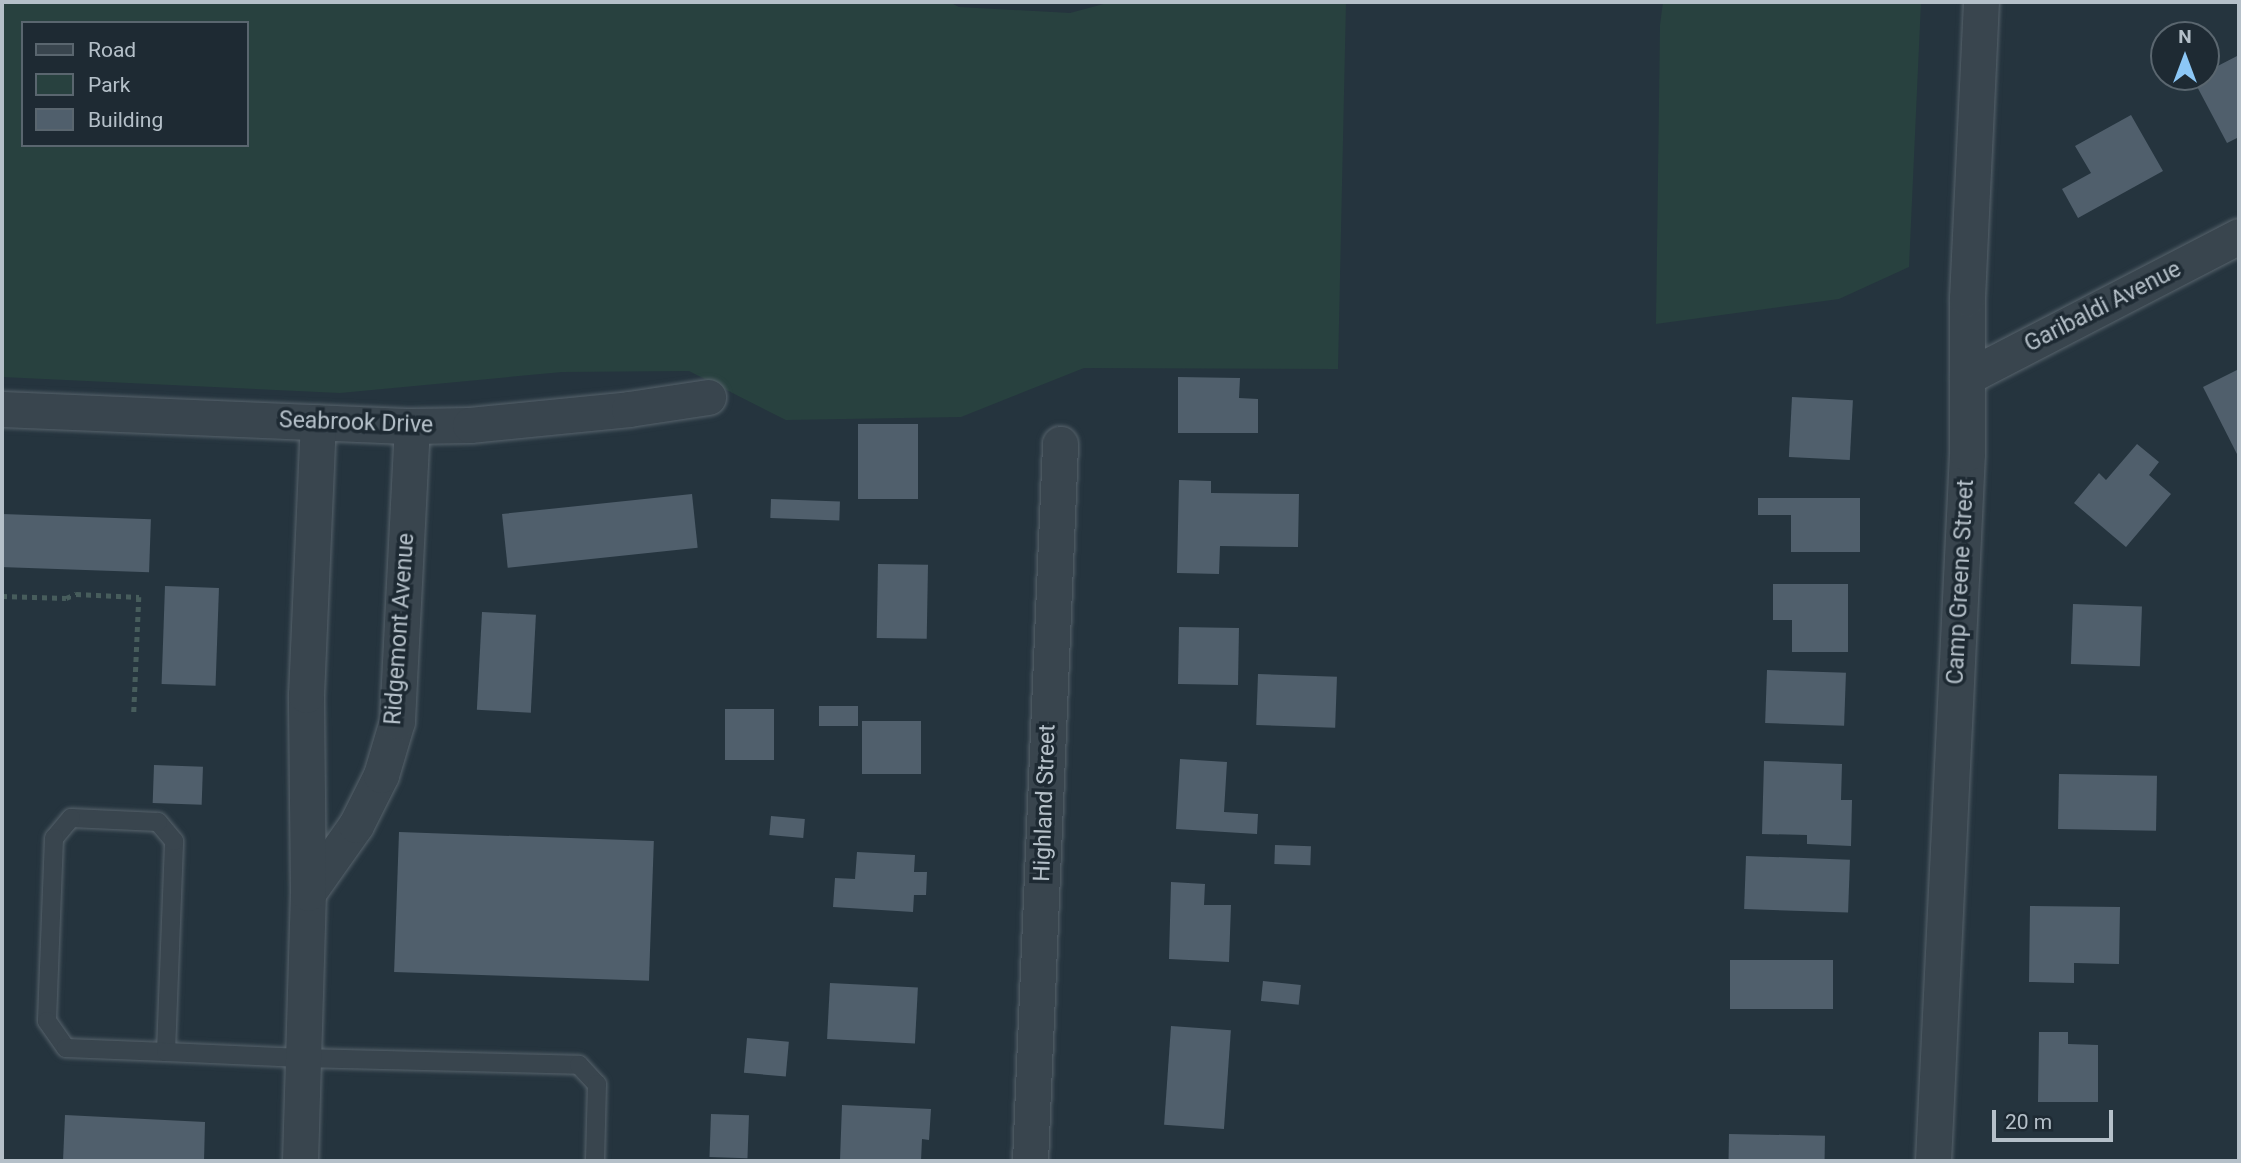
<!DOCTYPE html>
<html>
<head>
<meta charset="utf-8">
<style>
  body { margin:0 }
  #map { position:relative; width:2241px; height:1163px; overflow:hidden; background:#25343e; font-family:Roboto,sans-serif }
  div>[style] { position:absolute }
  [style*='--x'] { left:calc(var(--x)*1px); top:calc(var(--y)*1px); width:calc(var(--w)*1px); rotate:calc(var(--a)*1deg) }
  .green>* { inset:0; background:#28413f }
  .building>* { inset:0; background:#505f6c; transform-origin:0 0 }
  .path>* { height:4.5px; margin-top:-2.25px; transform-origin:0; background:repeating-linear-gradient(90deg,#475d5c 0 5px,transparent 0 10px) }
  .roads { filter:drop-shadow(0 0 2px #57636c) drop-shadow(0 0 2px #57636c) }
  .lane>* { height:18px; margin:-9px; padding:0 9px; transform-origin:9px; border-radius:9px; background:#39454e }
  .street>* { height:35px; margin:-17.5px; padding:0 17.5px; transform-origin:17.5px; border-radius:17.5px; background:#39454e }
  span { translate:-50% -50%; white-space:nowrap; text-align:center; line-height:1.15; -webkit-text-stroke:7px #1e2a33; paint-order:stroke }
  .street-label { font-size:23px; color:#b5c0c9 }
  .frame { position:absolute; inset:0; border:4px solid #b5c0c9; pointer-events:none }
  .legend { position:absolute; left:21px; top:21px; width:228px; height:126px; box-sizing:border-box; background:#1e2a33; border:2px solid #5a666f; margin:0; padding:9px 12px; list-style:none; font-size:21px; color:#b5c0c9 }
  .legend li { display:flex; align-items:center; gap:14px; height:35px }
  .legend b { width:35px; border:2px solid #5a666f }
  .north { position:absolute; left:2150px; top:21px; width:70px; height:70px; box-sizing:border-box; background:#1e2a33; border:2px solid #5a666f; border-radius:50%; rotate:0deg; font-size:19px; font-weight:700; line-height:28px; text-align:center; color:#b5c0c9 }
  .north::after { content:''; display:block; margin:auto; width:24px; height:32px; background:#8cc7f6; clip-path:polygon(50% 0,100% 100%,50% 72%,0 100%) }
  .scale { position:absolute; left:1992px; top:1110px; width:121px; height:32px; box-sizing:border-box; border:4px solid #b5c0c9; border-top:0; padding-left:9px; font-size:21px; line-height:24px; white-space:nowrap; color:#b5c0c9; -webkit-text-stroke:5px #1e2a33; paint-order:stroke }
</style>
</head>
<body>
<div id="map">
  <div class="green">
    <div style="clip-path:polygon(evenodd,2px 2px,949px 2px,959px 7px,1070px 13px,1111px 2px,1346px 2px,1338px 369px,1084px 368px,961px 417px,786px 420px,689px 371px,562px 372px,340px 393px,2px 377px,2px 2px,23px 23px,247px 23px,247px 145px,23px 145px,23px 23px)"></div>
    <div style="clip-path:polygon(1663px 2px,1921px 2px,1909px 267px,1839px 299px,1656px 324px,1660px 25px)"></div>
  </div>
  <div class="building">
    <div style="clip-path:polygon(2239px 55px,2239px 137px,2227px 143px,2193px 79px,2206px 77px,2206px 72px)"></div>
    <div style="clip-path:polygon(2131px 115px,2163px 171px,2078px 218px,2062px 189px,2091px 173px,2075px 146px)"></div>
    <div style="clip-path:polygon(2239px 369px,2239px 458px,2203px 387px)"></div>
    <div style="clip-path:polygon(1178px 377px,1240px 378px,1239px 398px,1258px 399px,1258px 433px,1178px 433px)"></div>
    <div style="left:1792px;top:397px;width:61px;height:60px;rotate:3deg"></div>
    <div style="left:858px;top:424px;width:60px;height:75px"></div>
    <div style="clip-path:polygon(2137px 444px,2159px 462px,2149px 475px,2171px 494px,2126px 547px,2074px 503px,2099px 473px,2106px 480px)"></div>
    <div style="clip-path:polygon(1179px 480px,1211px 481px,1211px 493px,1299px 494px,1298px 547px,1220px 546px,1219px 574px,1177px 573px)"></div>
    <div style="left:692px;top:494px;width:54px;height:191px;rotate:84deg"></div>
    <div style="clip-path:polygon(1758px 498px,1860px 498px,1860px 552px,1791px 552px,1791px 515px,1758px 515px)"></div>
    <div style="left:771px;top:499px;width:69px;height:19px;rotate:2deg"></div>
    <div style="left:2px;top:514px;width:149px;height:53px;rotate:2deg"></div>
    <div style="left:878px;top:564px;width:50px;height:74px;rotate:1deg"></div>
    <div style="clip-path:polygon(1773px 584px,1848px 584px,1848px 652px,1792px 652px,1792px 620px,1773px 620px)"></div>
    <div style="left:165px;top:586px;width:54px;height:98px;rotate:2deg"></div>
    <div style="left:2073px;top:604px;width:69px;height:60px;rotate:2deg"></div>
    <div style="left:482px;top:612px;width:54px;height:98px;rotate:3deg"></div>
    <div style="left:1179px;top:627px;width:60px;height:57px;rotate:1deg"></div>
    <div style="left:1767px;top:670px;width:79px;height:53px;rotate:2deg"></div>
    <div style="left:1258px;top:674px;width:79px;height:51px;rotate:2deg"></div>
    <div style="left:819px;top:706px;width:39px;height:20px"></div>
    <div style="left:725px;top:709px;width:49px;height:51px"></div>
    <div style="left:862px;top:721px;width:59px;height:53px"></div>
    <div style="clip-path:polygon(1180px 759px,1227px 762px,1224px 812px,1258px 814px,1257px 834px,1176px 829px)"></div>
    <div style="clip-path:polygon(1764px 761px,1842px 764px,1841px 800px,1852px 800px,1851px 846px,1807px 844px,1807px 835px,1762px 834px)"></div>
    <div style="left:154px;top:765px;width:49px;height:38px;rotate:2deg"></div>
    <div style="left:2059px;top:774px;width:98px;height:55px;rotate:1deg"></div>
    <div style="left:771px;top:816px;width:34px;height:19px;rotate:5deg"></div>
    <div style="left:399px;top:832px;width:255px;height:140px;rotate:2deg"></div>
    <div style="left:1275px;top:845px;width:36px;height:19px;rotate:2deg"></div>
    <div style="clip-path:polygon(857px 852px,915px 855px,914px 872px,927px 872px,926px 895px,914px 895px,913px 912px,833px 907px,835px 878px,855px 879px)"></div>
    <div style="left:1746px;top:856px;width:104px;height:53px;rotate:2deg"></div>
    <div style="clip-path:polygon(1171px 882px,1205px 884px,1204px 905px,1231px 905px,1229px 962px,1169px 959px)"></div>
    <div style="clip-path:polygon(2030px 906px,2120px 907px,2119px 964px,2074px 963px,2074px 983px,2029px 982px)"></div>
    <div style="left:1730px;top:960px;width:103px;height:49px"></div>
    <div style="left:1263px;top:981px;width:38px;height:20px;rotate:6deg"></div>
    <div style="left:830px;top:983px;width:88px;height:56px;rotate:3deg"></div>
    <div style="left:1171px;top:1026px;width:60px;height:99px;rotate:4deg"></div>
    <div style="clip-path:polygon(2039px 1032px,2068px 1032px,2068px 1044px,2098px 1045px,2098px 1102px,2038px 1102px)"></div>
    <div style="left:747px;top:1038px;width:42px;height:35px;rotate:5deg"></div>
    <div style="clip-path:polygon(842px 1105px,931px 1109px,929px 1140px,922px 1139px,921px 1161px,840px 1160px)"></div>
    <div style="left:711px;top:1114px;width:38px;height:43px;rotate:2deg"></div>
    <div style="clip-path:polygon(65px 1115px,205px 1122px,204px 1161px,63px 1161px)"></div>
    <div style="left:1729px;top:1134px;width:96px;height:27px;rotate:1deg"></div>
  </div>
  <div class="path">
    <div style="--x:2;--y:596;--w:64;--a:1.8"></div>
    <div style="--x:66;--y:598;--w:11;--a:-22"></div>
    <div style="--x:76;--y:594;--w:63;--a:2.7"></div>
    <div style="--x:139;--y:597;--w:116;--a:92.5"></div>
  </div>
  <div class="roads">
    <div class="lane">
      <div style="--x:166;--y:1052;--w:211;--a:-87.8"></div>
      <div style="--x:174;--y:841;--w:25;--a:-130"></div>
      <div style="--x:158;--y:822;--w:87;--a:-177.4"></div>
      <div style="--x:71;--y:818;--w:26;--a:130"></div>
      <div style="--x:54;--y:838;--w:183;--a:92.2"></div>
      <div style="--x:47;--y:1021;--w:33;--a:55"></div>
      <div style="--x:66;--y:1048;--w:100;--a:2.3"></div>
      <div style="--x:166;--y:1052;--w:136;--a:2.5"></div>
      <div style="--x:302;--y:1058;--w:277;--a:1.4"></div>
      <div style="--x:579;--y:1065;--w:26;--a:47"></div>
      <div style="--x:597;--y:1084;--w:77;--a:91.5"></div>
    </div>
    <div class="street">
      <div style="--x:1967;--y:377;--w:306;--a:-27.4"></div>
      <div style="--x:2;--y:409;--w:410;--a:2.4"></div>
      <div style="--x:412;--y:426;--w:58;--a:-1"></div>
      <div style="--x:470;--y:425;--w:160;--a:-5.7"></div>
      <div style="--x:629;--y:409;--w:80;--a:-8.6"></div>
      <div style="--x:308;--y:893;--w:83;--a:-54.8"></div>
      <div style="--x:356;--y:825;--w:56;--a:-63.4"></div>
      <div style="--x:381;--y:775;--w:56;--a:-73.5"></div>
      <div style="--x:397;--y:721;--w:295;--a:-87.1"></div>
      <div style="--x:300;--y:1161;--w:268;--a:-88.3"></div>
      <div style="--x:308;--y:893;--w:198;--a:-90.6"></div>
      <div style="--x:306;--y:695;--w:273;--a:-87.5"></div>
      <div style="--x:1030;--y:1161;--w:718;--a:-87.6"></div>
      <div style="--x:1933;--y:1161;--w:709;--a:-87.25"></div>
      <div style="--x:1967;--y:453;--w:155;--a:-90"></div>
      <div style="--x:1967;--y:298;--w:296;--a:-87.3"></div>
    </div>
  </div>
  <div class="street-label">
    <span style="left:2103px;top:307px;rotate:-27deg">Garibaldi Avenue</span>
    <span style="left:356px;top:423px;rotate:2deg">Seabrook Drive</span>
    <span style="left:1961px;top:582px;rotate:-87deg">Camp Greene Street</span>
    <span style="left:400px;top:629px;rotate:-86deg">Ridgemont Avenue</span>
    <span style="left:1045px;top:803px;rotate:-88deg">Highland Street</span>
  </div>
  <div class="frame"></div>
  <ul class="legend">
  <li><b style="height:9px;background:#39454e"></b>Road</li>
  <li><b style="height:19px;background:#28413f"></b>Park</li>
  <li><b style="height:19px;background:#505f6c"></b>Building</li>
  </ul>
  <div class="north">N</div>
  <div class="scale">20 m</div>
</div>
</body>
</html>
